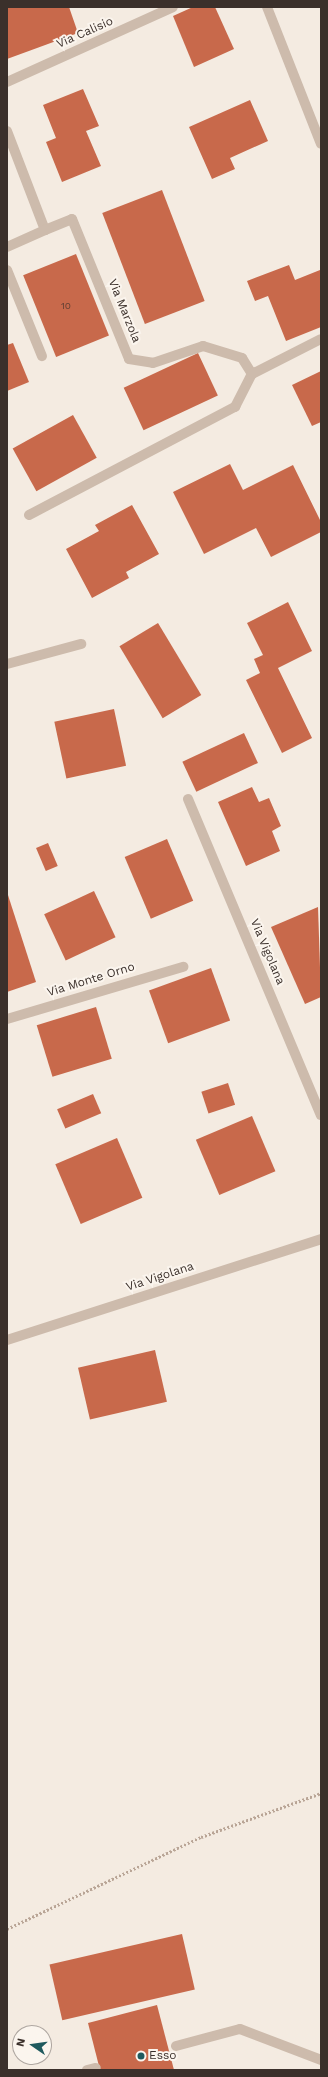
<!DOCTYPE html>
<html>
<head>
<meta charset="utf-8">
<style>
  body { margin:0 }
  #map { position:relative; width:328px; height:2077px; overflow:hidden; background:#f4ebe1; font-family:"Work Sans",sans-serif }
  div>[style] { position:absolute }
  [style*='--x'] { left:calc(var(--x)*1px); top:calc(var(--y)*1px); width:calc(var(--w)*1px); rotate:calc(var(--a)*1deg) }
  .building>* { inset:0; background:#c8694b; transform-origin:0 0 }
  .path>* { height:2.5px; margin-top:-1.25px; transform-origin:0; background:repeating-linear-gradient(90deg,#b9a596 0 2px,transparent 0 4px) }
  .lane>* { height:10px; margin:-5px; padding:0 5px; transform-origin:5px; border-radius:5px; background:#cdbbac }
  .street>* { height:10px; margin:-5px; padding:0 5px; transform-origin:5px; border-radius:5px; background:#cdbbac }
  .dots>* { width:11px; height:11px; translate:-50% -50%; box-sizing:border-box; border:2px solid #fbf5ee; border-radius:50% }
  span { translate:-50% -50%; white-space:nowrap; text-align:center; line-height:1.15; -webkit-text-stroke:4px #fbf5ee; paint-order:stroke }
  .number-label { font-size:10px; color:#5e3e33 }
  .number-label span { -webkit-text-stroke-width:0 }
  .street-label { font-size:12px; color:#3b302b }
  .poi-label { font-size:12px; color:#3b302b }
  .left { translate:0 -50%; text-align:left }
  .frame { position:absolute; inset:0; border:8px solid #3b302b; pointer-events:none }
  .north { position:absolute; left:12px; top:2025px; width:40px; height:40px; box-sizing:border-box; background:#fbf5ee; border:1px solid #aea6a0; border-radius:50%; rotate:283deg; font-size:11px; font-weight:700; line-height:16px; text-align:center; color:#3b302b }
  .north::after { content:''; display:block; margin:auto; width:14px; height:18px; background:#1f5a5e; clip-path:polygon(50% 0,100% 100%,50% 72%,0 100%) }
</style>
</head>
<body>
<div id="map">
  <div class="building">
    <div style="clip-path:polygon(7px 7px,69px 7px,78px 33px,7px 59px)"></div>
    <div style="clip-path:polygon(193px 7px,215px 7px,234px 49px,194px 67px,173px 16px)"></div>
    <div style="clip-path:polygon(83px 89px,99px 126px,86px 131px,101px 166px,62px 182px,46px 142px,56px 138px,43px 105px)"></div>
    <div style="clip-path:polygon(250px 100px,268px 141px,230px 158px,235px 169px,212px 179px,189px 127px)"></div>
    <div style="left:162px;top:190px;width:119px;height:64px;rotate:69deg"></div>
    <div style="left:76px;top:254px;width:88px;height:57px;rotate:68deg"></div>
    <div style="clip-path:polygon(289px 265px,295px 280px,320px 270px,321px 327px,286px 341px,268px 296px,255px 301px,247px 281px)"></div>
    <div style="clip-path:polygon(13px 343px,29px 382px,7px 391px,7px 345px)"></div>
    <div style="left:198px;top:353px;width:47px;height:82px;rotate:65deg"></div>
    <div style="clip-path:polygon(321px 371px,321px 422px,312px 426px,292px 385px)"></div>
    <div style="left:73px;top:415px;width:49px;height:69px;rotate:61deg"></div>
    <div style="clip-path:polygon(230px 464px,243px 490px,293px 465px,321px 522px,321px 532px,271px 557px,256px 528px,204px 554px,173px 492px)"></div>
    <div style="clip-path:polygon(132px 505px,159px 554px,126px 572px,129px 578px,92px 598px,66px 549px,99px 531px,95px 525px)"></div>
    <div style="clip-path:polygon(288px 602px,312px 651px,278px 668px,312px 738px,282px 753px,246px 680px,260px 673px,254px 659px,263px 655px,247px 623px)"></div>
    <div style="left:158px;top:623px;width:84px;height:45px;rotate:59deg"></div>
    <div style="left:114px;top:709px;width:58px;height:61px;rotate:78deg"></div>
    <div style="left:244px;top:733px;width:33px;height:68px;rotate:65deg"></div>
    <div style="clip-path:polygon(252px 787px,259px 802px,269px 798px,281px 826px,272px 831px,280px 851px,246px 866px,218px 802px)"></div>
    <div style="left:167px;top:839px;width:67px;height:46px;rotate:67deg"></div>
    <div style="left:48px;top:843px;width:25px;height:13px;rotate:67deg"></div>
    <div style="left:94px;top:891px;width:51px;height:55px;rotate:65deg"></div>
    <div style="clip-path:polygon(7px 892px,36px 982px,7px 992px)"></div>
    <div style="clip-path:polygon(318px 907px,321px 997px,305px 1004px,271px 927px)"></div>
    <div style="left:211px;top:968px;width:56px;height:66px;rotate:70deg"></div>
    <div style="left:96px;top:1007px;width:54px;height:62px;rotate:73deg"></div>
    <div style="left:228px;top:1083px;width:23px;height:28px;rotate:72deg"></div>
    <div style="left:93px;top:1094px;width:21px;height:39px;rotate:67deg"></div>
    <div style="left:252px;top:1116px;width:60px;height:61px;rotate:67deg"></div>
    <div style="left:117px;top:1138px;width:65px;height:67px;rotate:67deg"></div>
    <div style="left:155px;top:1350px;width:53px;height:79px;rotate:77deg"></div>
    <div style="left:182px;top:1934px;width:57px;height:136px;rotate:77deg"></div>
    <div style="clip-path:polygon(157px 2005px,174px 2070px,100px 2070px,88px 2023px)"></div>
  </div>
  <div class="path">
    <div style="--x:7;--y:1929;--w:215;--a:-25.4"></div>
    <div style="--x:201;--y:1837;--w:128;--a:-20.1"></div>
  </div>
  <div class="lane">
    <div style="--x:176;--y:2046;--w:66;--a:-14.9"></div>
    <div style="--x:240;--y:2029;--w:87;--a:20.9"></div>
    <div style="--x:87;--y:2070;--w:9;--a:-13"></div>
  </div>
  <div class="street">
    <div style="--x:267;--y:7;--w:147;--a:68.5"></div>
    <div style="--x:7;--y:82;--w:182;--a:-24.3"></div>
    <div style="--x:7;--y:131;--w:106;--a:69"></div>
    <div style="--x:45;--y:230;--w:29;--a:-22"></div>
    <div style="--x:72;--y:219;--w:151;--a:67.8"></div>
    <div style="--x:129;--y:359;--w:24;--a:9"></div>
    <div style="--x:153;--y:363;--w:53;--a:-18.8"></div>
    <div style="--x:203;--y:346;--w:41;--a:17.1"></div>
    <div style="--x:242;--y:358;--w:19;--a:58"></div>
    <div style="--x:7;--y:247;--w:42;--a:-24.1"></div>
    <div style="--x:7;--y:270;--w:93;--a:67.9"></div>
    <div style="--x:29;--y:515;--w:233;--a:-27.7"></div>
    <div style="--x:235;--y:407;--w:37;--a:-63"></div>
    <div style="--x:252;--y:374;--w:77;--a:-26.9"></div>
    <div style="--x:7;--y:664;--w:77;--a:-15.1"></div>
    <div style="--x:188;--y:799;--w:343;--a:67.2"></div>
    <div style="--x:7;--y:1019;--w:184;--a:-16.5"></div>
    <div style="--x:7;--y:1340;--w:330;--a:-17.8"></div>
  </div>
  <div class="dots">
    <div style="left:141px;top:2056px;background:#1f5a5e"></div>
  </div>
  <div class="number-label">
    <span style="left:66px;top:306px">10</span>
  </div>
  <div class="street-label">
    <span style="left:85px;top:33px;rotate:-24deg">Via Calisio</span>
    <span style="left:124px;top:311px;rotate:68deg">Via Marzola</span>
    <span style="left:267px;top:952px;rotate:67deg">Via Vigolana</span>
    <span style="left:91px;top:980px;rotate:-17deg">Via Monte Orno</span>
    <span style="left:160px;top:1277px;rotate:-18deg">Via Vigolana</span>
  </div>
  <div class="poi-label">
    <span class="left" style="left:149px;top:2056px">Esso</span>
  </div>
  <div class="frame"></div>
  <div class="north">N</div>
</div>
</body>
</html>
